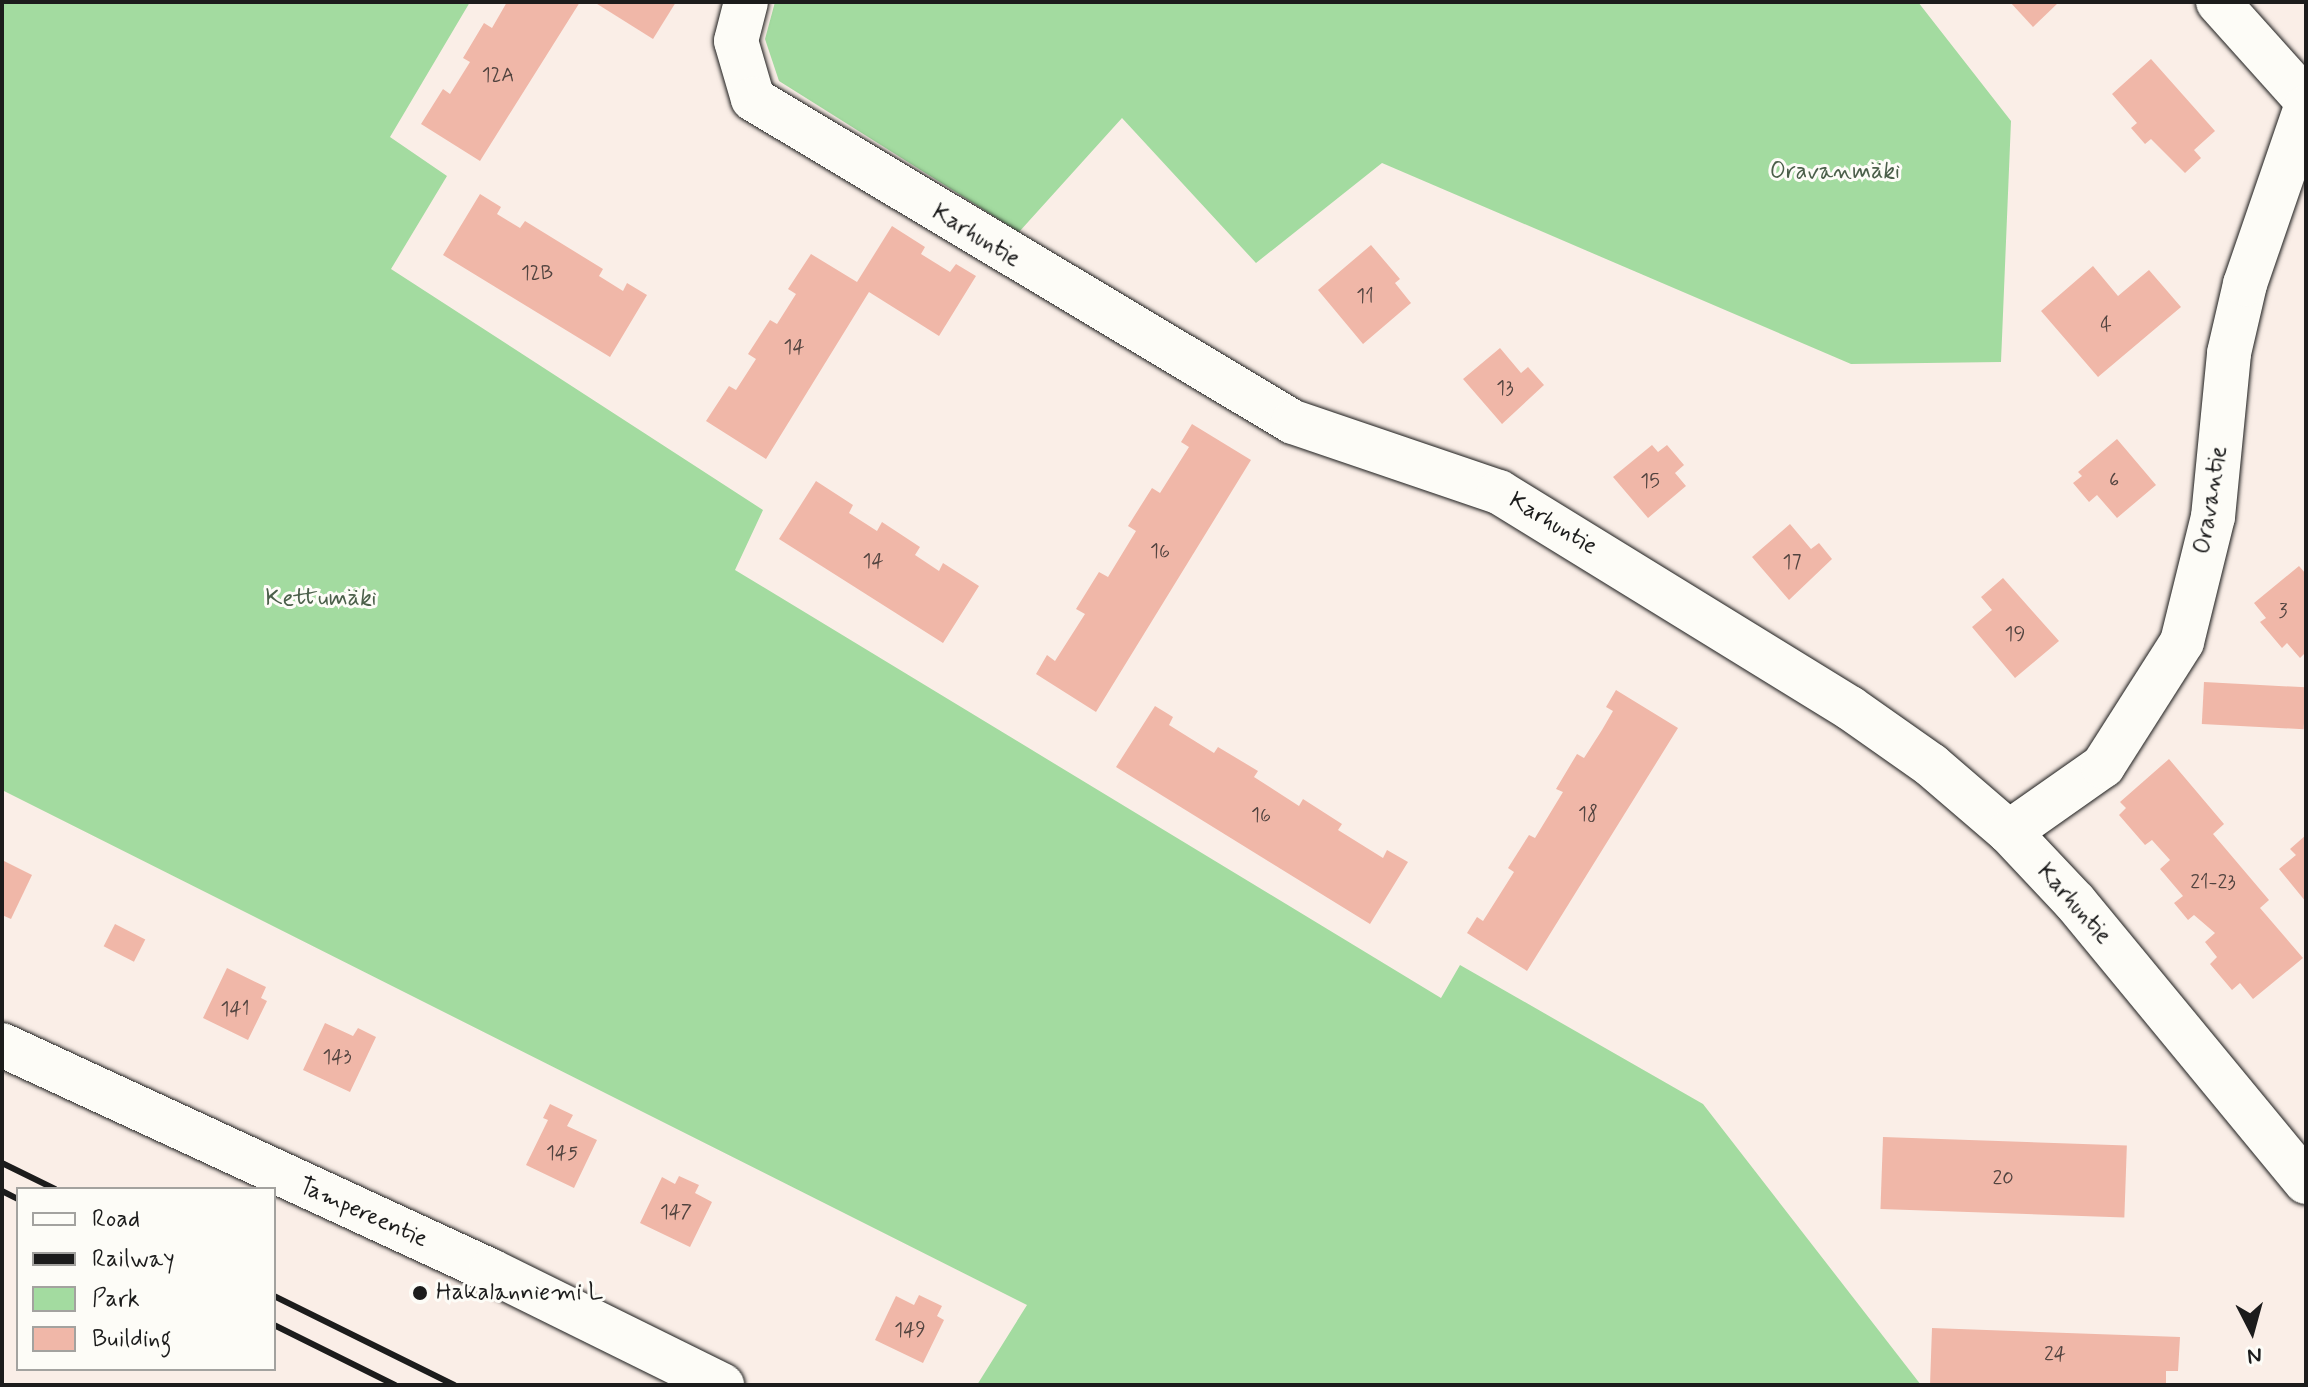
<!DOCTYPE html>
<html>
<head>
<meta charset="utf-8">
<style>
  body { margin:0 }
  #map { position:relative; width:2308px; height:1387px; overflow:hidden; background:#faeee7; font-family:Mynerve,sans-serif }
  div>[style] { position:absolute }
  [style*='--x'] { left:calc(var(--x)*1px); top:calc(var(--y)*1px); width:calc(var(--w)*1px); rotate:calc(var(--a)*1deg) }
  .green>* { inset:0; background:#a3dba0 }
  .building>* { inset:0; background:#f0b7a8; transform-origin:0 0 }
  .roads { filter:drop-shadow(0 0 2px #1c1c1c) drop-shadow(0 0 2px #1c1c1c) }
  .minor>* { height:44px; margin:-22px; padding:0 22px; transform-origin:22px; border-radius:22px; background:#fdfcf7 }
  .secondary>* { height:44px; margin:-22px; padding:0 22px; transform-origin:22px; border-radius:22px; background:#fdfcf7 }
  .rail>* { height:6px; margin:-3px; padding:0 3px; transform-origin:3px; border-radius:3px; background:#1c1c1c }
  .dots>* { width:22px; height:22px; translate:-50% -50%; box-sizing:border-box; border:4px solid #fdfcf7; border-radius:50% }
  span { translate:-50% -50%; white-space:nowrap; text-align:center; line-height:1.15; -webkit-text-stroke:6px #fdfcf7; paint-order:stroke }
  .number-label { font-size:20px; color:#51433f }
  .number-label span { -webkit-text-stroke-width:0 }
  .park-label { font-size:24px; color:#4b5f4a }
  .street-label { font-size:24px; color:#1c1c1c }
  .poi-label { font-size:24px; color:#1c1c1c }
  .left { translate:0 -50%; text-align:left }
  .frame { position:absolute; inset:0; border:4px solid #1c1c1c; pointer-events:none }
  .legend { position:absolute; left:16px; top:1187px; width:260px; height:184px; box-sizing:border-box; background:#fdfcf7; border:2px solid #a3a29f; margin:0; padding:10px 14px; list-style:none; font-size:24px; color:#1c1c1c }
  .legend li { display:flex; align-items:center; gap:16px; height:40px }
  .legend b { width:40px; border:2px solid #a3a29f }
  .north { position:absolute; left:2212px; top:1291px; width:80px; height:80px; -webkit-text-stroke:6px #fdfcf7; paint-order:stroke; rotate:174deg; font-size:22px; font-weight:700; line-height:32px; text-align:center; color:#1c1c1c }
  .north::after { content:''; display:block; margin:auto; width:28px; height:36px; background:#1c1c1c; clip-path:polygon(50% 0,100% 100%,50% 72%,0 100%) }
</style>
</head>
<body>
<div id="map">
  <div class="green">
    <div style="clip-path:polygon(2px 2px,470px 2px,390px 137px,447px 176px,391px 269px,763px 510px,735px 570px,1441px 998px,1460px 965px,1703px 1104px,1921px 1385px,977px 1385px,1027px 1305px,2px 790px)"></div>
    <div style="clip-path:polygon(775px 2px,1918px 2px,2011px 121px,2001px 362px,1851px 364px,1382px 163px,1256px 263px,1122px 118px,1019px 232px,779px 81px,765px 39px)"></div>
  </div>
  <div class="building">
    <div style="clip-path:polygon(507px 2px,580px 2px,480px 161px,421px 124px,443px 89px,450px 94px,470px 62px,463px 58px,484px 23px,492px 28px)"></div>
    <div style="clip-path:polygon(594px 2px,676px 2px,653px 39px)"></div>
    <div style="clip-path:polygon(2010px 2px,2059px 2px,2033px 27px)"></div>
    <div style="clip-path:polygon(2151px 59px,2215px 131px,2194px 150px,2201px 158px,2185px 173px,2151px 139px,2145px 144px,2131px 128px,2137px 123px,2112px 94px)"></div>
    <div style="clip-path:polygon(480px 194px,501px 207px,497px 214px,520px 228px,525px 221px,603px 269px,599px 276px,623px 291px,627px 283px,647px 295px,610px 357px,443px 255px)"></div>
    <div style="clip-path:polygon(892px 226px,925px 247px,921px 254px,950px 272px,956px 264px,976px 276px,939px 336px,869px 292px,766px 459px,706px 421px,729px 386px,736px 390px,756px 359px,748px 354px,770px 320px,777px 324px,796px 294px,788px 289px,811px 254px,857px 282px)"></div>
    <div style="clip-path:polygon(1371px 245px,1400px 279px,1395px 283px,1411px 303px,1363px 344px,1318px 290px)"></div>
    <div style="clip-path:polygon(2093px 266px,2118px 296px,2149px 270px,2181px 307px,2098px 377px,2041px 311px)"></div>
    <div style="clip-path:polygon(1500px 348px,1521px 373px,1528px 367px,1544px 385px,1502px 424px,1463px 379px)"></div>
    <div style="clip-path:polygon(1192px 424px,1251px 460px,1096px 712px,1036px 674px,1047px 655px,1055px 661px,1085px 614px,1076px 609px,1099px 572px,1108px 577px,1136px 531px,1128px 526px,1152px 488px,1160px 493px,1189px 447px,1181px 442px)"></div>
    <div style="clip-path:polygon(2117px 439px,2156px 485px,2117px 518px,2097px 495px,2089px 502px,2073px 483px,2082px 476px,2078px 472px)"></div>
    <div style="clip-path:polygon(1652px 445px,1658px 452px,1667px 445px,1684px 465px,1675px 473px,1686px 486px,1648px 518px,1613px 477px)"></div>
    <div style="clip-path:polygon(816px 481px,853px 505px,849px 513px,877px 531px,882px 522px,920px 547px,915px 555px,939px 571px,943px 563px,979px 586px,943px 643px,779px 539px)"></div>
    <div style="clip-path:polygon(1790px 524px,1811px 549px,1819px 543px,1832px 559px,1789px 600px,1752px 557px)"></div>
    <div style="clip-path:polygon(2299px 566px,2306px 574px,2306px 652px,2300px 658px,2287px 643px,2282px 648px,2260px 622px,2266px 618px,2254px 603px)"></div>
    <div style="clip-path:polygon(2003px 578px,2059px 641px,2015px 678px,1972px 627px,1992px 610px,1981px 597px)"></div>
    <div style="left:2204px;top:682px;width:102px;height:42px;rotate:3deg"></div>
    <div style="clip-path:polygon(1616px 690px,1678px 728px,1527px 971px,1467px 933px,1477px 917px,1483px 921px,1514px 872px,1508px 868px,1529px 835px,1535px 838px,1563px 792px,1556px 789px,1577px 754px,1584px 758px,1602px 730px,1613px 711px,1606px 707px)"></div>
    <div style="clip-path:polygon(1155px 706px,1173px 717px,1169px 725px,1214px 753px,1218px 747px,1258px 771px,1254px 777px,1299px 806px,1303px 799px,1342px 824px,1338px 830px,1383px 858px,1387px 850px,1408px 862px,1370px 924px,1116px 767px)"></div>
    <div style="clip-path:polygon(2169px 759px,2224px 824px,2213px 834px,2269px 900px,2260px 908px,2303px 958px,2253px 999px,2240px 983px,2232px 990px,2210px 964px,2217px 957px,2205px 942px,2215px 933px,2194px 915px,2188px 920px,2174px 903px,2183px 896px,2160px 869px,2170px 860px,2152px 840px,2145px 845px,2119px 815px,2126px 808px,2120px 802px)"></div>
    <div style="clip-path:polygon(2306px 835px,2306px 902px,2279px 869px,2296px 855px,2290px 849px)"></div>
    <div style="clip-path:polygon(2px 860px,32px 875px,11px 919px,2px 915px)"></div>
    <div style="left:115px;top:924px;width:34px;height:25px;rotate:27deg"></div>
    <div style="clip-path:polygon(227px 968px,266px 987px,261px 998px,267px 1001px,248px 1040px,203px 1018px)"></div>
    <div style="clip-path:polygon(325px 1023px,353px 1036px,358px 1028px,376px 1037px,350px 1092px,303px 1070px)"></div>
    <div style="clip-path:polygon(550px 1104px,573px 1115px,567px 1126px,597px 1140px,574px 1188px,526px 1165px,548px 1120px,543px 1118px)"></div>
    <div style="left:1883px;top:1137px;width:244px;height:72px;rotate:2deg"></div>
    <div style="clip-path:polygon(679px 1176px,699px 1185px,695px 1193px,712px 1202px,690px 1247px,640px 1223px,662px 1177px,675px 1184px)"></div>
    <div style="clip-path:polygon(919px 1295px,942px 1306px,937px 1316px,944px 1320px,923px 1363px,875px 1340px,896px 1296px,914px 1305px)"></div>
    <div style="clip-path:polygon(1932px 1328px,2180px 1337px,2178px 1371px,2166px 1371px,2166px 1385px,1930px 1385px)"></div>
  </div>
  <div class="roads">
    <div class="minor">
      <div style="--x:746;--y:2;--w:40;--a:104.4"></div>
      <div style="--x:736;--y:41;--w:60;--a:73.7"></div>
      <div style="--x:753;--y:99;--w:629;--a:30.89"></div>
      <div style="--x:1293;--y:422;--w:218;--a:18.8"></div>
      <div style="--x:1499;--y:492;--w:412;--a:31.6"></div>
      <div style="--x:1850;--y:708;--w:99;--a:35.1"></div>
      <div style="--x:1931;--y:765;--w:103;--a:40.7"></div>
      <div style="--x:2009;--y:832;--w:96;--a:46.7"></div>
      <div style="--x:2075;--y:902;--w:363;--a:50.5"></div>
      <div style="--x:2218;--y:2;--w:132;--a:48.1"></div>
      <div style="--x:2009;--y:832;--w:115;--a:-35.1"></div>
      <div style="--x:2103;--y:766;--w:147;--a:-57.5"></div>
      <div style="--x:2182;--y:642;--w:129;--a:-76.1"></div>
      <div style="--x:2213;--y:517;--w:165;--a:-84.4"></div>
      <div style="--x:2229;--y:353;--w:71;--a:-76.9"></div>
      <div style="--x:2245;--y:284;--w:187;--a:-71"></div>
    </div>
    <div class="secondary">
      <div style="--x:2;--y:1045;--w:539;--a:24.8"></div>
      <div style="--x:491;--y:1271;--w:258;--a:26.3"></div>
    </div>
  </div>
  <div class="rail">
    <div style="--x:2;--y:1163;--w:59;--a:26.1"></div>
    <div style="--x:2;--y:1191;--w:18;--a:27"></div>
    <div style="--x:274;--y:1296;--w:201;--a:26.3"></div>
    <div style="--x:274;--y:1325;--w:135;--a:26.4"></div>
  </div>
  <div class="dots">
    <div style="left:420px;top:1293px;background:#1c1c1c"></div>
  </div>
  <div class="number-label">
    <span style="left:498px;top:75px">12A</span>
    <span style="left:537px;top:273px">12B</span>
    <span style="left:1365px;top:296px">11</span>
    <span style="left:2106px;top:325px">4</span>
    <span style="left:794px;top:347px">14</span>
    <span style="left:1505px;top:388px">13</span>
    <span style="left:2114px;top:480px">6</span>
    <span style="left:1650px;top:481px">15</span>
    <span style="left:1160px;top:551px">16</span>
    <span style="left:873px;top:561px">14</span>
    <span style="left:1792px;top:562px">17</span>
    <span style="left:2283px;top:611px">3</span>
    <span style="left:2015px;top:634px">19</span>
    <span style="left:1588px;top:814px">18</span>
    <span style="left:1261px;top:815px">16</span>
    <span style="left:2213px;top:882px">21-23</span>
    <span style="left:235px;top:1009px">141</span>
    <span style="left:337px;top:1057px">143</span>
    <span style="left:562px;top:1153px">145</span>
    <span style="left:2003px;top:1178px">20</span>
    <span style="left:676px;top:1212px">147</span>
    <span style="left:910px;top:1330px">149</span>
    <span style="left:2055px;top:1354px">24</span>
  </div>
  <div class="park-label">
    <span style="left:1835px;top:172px">Oravanmäki</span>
    <span style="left:321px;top:599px">Kettumäki</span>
  </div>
  <div class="street-label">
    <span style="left:976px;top:236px;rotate:31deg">Karhuntie</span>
    <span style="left:2211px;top:500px;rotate:-81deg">Oravantie</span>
    <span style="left:1553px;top:524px;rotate:31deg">Karhuntie</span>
    <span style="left:2074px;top:904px;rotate:48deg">Karhuntie</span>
    <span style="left:363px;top:1213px;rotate:24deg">Tampereentie</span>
  </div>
  <div class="poi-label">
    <span class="left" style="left:436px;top:1293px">Hakalanniemi L</span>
  </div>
  <div class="frame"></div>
  <ul class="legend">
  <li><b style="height:10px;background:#fdfcf7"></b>Road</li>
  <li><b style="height:10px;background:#1c1c1c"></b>Railway</li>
  <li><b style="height:22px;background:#a3dba0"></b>Park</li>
  <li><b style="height:22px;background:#f0b7a8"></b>Building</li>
  </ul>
  <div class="north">N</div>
</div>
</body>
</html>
